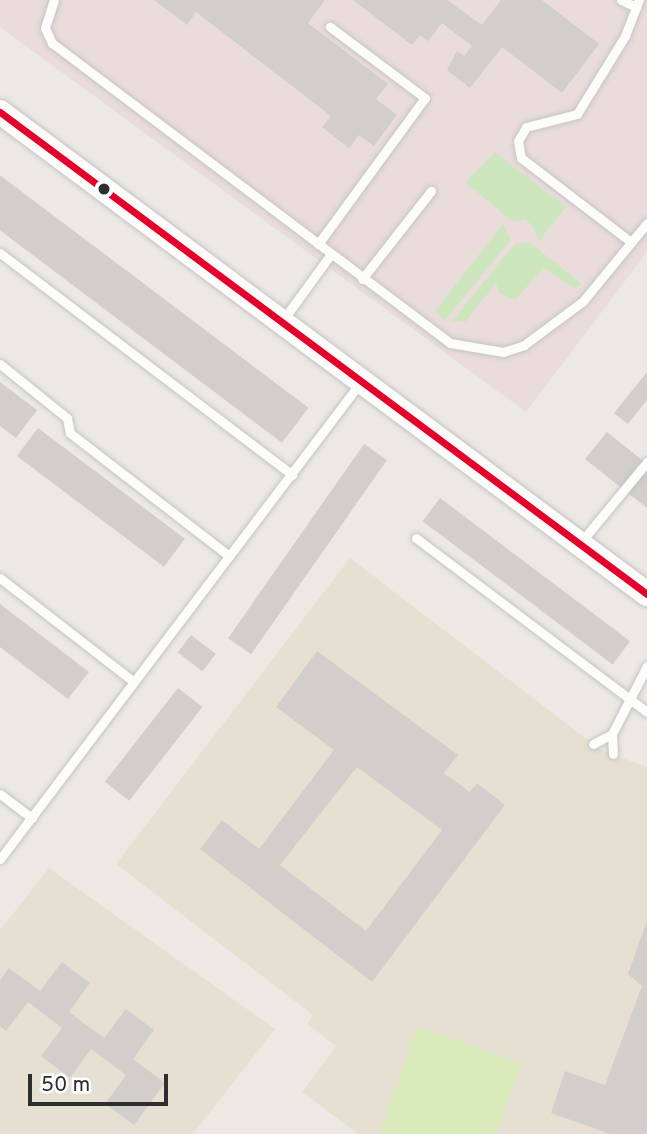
<!DOCTYPE html>
<html>
<head>
<meta charset="utf-8">
<style>
  body { margin:0 }
  #map { position:relative; width:647px; height:1134px; overflow:hidden; background:#ece8e4; font-family:Overpass,sans-serif }
  div>[style] { position:absolute }
  [style*='--x'] { left:calc(var(--x)*1px); top:calc(var(--y)*1px); width:calc(var(--w)*1px); rotate:calc(var(--a)*1deg) }
  .education>* { inset:0; background:#e6e0d3 }
  .medical>* { inset:0; background:#e9dcdb }
  .green>* { inset:0; background:#cee6be }
  .pitch>* { inset:0; background:#d9eabb }
  .building>* { inset:0; background:#d1cecb; transform-origin:0 0 }
  .roads { filter:drop-shadow(0 0 2px #c5c4c5) drop-shadow(0 0 2px #c5c4c5) }
  .lane>* { height:9px; margin:-4.5px; padding:0 4.5px; transform-origin:4.5px; border-radius:4.5px; background:#fcfcfb }
  .secondary>* { height:24px; margin:-12px; padding:0 12px; transform-origin:12px; border-radius:12px; background:#fcfcfb }
  .bus-1>* { height:7px; margin:-3.5px; padding:0 3.5px; transform-origin:3.5px; border-radius:3.5px; background:#e4002b }
  .dots>* { width:19px; height:19px; translate:-50% -50%; box-sizing:border-box; border:4px solid #fff; border-radius:50% }
  span { translate:-50% -50%; white-space:nowrap; text-align:center; line-height:1.15; -webkit-text-stroke:5px #fff; paint-order:stroke }
  .scale { position:absolute; left:28px; top:1074px; width:140px; height:32px; box-sizing:border-box; border:4px solid #2e2e2e; border-top:0; padding-left:9px; font-size:21px; line-height:24px; white-space:nowrap; color:#2e2e2e; -webkit-text-stroke:5px #fff; paint-order:stroke }
</style>
</head>
<body>
<div id="map">
  <div class="education">
    <div style="clip-path:polygon(350px 558px,601px 750px,647px 767px,647px 1134px,358px 1134px,302px 1092px,336px 1046px,307px 1024px,313px 1015px,116px 864px)"></div>
    <div style="clip-path:polygon(49px 868px,275px 1029px,193px 1134px,0 1134px,0 930px)"></div>
  </div>
  <div class="medical">
    <div style="clip-path:polygon(0 0,647px 0,647px 252px,526px 412px,0 27px)"></div>
  </div>
  <div class="green">
    <div style="clip-path:polygon(495px 152px,566px 207px,539px 241px,532px 225px,524px 219px,513px 222px,465px 182px)"></div>
    <div style="clip-path:polygon(503px 224px,511px 240px,445px 320px,435px 311px)"></div>
    <div style="clip-path:polygon(529px 242px,581px 283px,576px 289px,543px 268px,515px 300px,499px 293px,496px 283px,465px 322px,452px 321px,515px 244px)"></div>
  </div>
  <div class="pitch">
    <div style="clip-path:polygon(417px 1027px,521px 1063px,496px 1134px,380px 1134px)"></div>
  </div>
  <div class="building">
    <div style="clip-path:polygon(154px 0,325px 0,308px 23px,388px 84px,376px 99px,397px 115px,374px 146px,359px 135px,349px 148px,322px 127px,331px 116px,196px 12px,187px 25px)"></div>
    <div style="clip-path:polygon(353px 0,447px 0,482px 25px,501px 0,542px 0,599px 44px,562px 93px,502px 47px,470px 88px,447px 70px,457px 51px,464px 56px,472px 46px,442px 23px,428px 41px,420px 35px,412px 45px)"></div>
    <div style="left:1px;top:176px;width:385px;height:44px;rotate:37deg"></div>
    <div style="clip-path:polygon(647px 372px,647px 400px,628px 424px,614px 413px)"></div>
    <div style="clip-path:polygon(0 382px,37px 410px,16px 438px,0 426px)"></div>
    <div style="left:38px;top:428px;width:184px;height:35px;rotate:37deg"></div>
    <div style="clip-path:polygon(607px 432px,647px 464px,647px 508px,585px 459px)"></div>
    <div style="left:364px;top:444px;width:28px;height:237px;rotate:35deg"></div>
    <div style="left:440px;top:498px;width:238px;height:29px;rotate:37deg"></div>
    <div style="clip-path:polygon(0 604px,89px 672px,68px 699px,0 647px)"></div>
    <div style="left:191px;top:635px;width:31px;height:22px;rotate:37deg"></div>
    <div style="clip-path:polygon(evenodd,317px 651px,458px 755px,444px 773px,470px 792px,477px 783px,505px 805px,372px 982px,200px 849px,222px 820px,259px 849px,334px 750px,276px 707px,317px 651px,357px 767px,442px 830px,366px 931px,280px 865px,357px 767px)"></div>
    <div style="left:178px;top:688px;width:31px;height:119px;rotate:38deg"></div>
    <div style="clip-path:polygon(647px 921px,647px 1134px,610px 1134px,551px 1113px,565px 1071px,605px 1085px,642px 986px,628px 974px)"></div>
    <div style="clip-path:polygon(62px 962px,90px 983px,69px 1012px,104px 1038px,126px 1009px,154px 1030px,133px 1059px,165px 1083px,134px 1125px,105px 1104px,126px 1075px,91px 1049px,70px 1078px,41px 1056px,62px 1028px,28px 1002px,6px 1031px,0 1026px,0 980px,9px 968px,40px 991px)"></div>
  </div>
  <div class="roads">
    <div class="lane">
      <div style="--x:54;--y:0;--w:29;--a:108"></div>
      <div style="--x:45;--y:28;--w:17;--a:65"></div>
      <div style="--x:52;--y:43;--w:498;--a:37"></div>
      <div style="--x:450;--y:343;--w:54;--a:9.6"></div>
      <div style="--x:503;--y:352;--w:22;--a:-18"></div>
      <div style="--x:524;--y:345;--w:74;--a:-36.7"></div>
      <div style="--x:583;--y:301;--w:101;--a:-50.6"></div>
      <div style="--x:621;--y:0;--w:17;--a:25"></div>
      <div style="--x:631;--y:242;--w:138;--a:-142.6"></div>
      <div style="--x:521;--y:158;--w:17;--a:-100"></div>
      <div style="--x:518;--y:141;--w:16;--a:-60"></div>
      <div style="--x:526;--y:127;--w:53;--a:-14.3"></div>
      <div style="--x:577;--y:114;--w:92;--a:-58.4"></div>
      <div style="--x:625;--y:36;--w:39;--a:-69"></div>
      <div style="--x:318;--y:244;--w:181;--a:-53.8"></div>
      <div style="--x:425;--y:98;--w:119;--a:-143.2"></div>
      <div style="--x:0;--y:253;--w:367;--a:37.2"></div>
      <div style="--x:362;--y:279;--w:112;--a:-51.9"></div>
      <div style="--x:283;--y:320;--w:82;--a:-54"></div>
      <div style="--x:0;--y:364;--w:86;--a:38.9"></div>
      <div style="--x:67;--y:418;--w:15;--a:79"></div>
      <div style="--x:70;--y:433;--w:201;--a:37.7"></div>
      <div style="--x:416;--y:538;--w:289;--a:37"></div>
      <div style="--x:581;--y:542;--w:104;--a:-50.5"></div>
      <div style="--x:0;--y:578;--w:168;--a:37.8"></div>
      <div style="--x:612;--y:734;--w:20;--a:87"></div>
      <div style="--x:593;--y:744;--w:21;--a:-28"></div>
      <div style="--x:612;--y:734;--w:76;--a:-62.8"></div>
      <div style="--x:0;--y:794;--w:40;--a:37"></div>
      <div style="--x:0;--y:859;--w:597;--a:-52.9"></div>
    </div>
    <div class="secondary">
      <div style="--x:0;--y:112;--w:807;--a:36.69"></div>
    </div>
  </div>
  <div class="bus-1">
    <div style="--x:0;--y:112;--w:807;--a:36.69"></div>
  </div>
  <div class="dots">
    <div style="left:104px;top:189px;background:#2e2e2e"></div>
  </div>
  <div class="scale">50 m</div>
</div>
</body>
</html>
